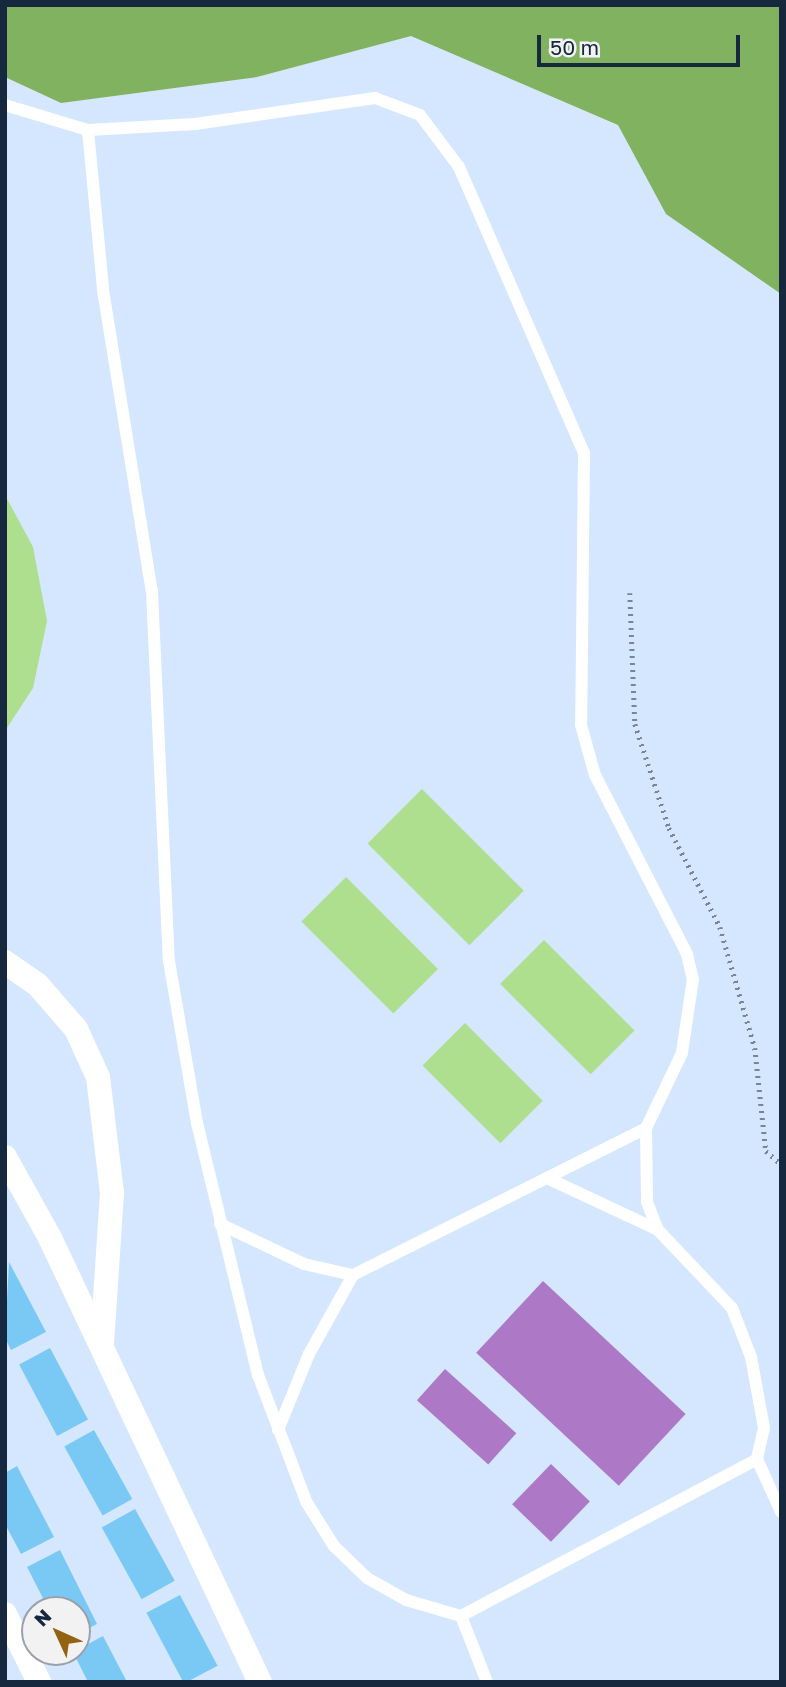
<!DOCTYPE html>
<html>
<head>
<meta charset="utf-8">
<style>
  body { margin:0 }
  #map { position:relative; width:786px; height:1687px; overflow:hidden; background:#d4e7ff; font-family:"Golos Text",sans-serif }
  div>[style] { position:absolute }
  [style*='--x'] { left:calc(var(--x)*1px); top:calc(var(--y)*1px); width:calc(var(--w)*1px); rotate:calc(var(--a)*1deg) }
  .green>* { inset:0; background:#addf8e; transform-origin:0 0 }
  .forest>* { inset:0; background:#80b260 }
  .water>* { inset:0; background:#ad79c7; transform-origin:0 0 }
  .building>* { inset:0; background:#7ac9f5; transform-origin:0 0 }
  .path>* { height:4.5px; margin-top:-2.25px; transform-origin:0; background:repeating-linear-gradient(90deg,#73869d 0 2px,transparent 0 7px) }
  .lane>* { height:12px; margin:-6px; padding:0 6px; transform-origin:6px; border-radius:6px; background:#fff }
  .street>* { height:24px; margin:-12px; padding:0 12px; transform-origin:12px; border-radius:12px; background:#fff }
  span { translate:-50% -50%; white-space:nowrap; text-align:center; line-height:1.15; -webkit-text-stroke:7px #f2f2f2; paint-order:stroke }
  .frame { position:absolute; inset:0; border:7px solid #15283e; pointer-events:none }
  .north { position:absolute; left:21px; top:1596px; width:70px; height:70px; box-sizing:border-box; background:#f2f2f2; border:2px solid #9aa1aa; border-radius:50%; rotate:315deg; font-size:19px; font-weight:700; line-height:28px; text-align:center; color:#15283e }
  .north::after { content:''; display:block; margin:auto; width:24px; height:32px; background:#926311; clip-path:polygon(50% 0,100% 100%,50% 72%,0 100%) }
  .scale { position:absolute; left:537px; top:35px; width:203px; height:32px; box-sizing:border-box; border:4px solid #15283e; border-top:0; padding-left:9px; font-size:21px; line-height:24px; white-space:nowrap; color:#15283e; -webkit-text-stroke:5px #f2f2f2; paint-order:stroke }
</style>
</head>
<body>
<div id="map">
  <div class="green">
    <div style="clip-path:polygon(5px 495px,33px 547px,47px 621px,33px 688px,5px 731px)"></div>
    <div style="left:422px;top:789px;width:144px;height:77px;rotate:45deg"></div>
    <div style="left:346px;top:877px;width:130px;height:63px;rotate:45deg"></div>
    <div style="left:544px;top:940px;width:128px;height:62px;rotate:45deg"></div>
    <div style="left:465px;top:1023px;width:110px;height:60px;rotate:45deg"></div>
  </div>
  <div class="forest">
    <div style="clip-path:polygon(5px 5px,781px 5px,781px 294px,666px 214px,618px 125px,411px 36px,257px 77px,61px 103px,5px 77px)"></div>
  </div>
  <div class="water">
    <div style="left:543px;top:1281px;width:195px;height:98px;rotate:43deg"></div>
    <div style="left:445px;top:1369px;width:96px;height:42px;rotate:42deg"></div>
    <div style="left:551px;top:1464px;width:54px;height:56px;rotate:44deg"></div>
  </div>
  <div class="building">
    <div style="clip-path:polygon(9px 1262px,46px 1332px,11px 1350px,5px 1338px)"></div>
    <div style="left:50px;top:1348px;width:81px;height:35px;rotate:62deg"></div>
    <div style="left:94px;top:1430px;width:79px;height:34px;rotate:61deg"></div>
    <div style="clip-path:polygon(17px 1466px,54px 1537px,21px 1554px,5px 1524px,5px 1473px)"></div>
    <div style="left:135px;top:1509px;width:82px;height:38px;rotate:61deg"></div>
    <div style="clip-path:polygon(60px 1550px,97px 1624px,77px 1634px,77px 1610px,49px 1610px,27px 1567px)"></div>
    <div style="left:180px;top:1595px;width:80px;height:38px;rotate:62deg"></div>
    <div style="clip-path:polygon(103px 1636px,127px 1682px,88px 1682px,73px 1652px)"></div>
  </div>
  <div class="path">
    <div style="--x:630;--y:593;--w:131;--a:87.8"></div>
    <div style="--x:635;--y:724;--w:109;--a:71.9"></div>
    <div style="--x:669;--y:828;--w:111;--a:62.7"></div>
    <div style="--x:720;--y:927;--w:126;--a:73.9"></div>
    <div style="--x:755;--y:1048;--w:104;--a:83.9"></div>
    <div style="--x:766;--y:1151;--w:20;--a:41"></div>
  </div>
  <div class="lane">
    <div style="--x:5;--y:105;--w:87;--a:16.8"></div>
    <div style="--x:88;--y:130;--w:107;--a:-3.2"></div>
    <div style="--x:195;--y:124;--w:182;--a:-8.2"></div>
    <div style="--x:375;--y:98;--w:48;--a:20.7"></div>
    <div style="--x:420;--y:115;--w:65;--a:53.1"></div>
    <div style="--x:459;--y:167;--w:312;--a:66.4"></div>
    <div style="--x:584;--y:453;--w:272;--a:90.6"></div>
    <div style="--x:581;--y:725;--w:52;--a:74.4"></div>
    <div style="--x:595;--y:775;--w:201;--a:62.8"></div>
    <div style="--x:687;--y:954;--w:26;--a:77"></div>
    <div style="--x:693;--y:979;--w:75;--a:98.5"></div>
    <div style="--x:682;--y:1053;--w:83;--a:115.6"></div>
    <div style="--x:646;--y:1128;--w:74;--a:89.2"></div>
    <div style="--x:647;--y:1202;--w:30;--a:69"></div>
    <div style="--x:658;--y:1230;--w:108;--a:46.5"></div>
    <div style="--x:732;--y:1308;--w:53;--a:68.8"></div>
    <div style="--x:751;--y:1357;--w:72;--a:79.6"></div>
    <div style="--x:764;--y:1428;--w:32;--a:103"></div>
    <div style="--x:757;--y:1459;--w:58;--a:65.6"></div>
    <div style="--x:88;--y:130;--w:161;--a:84.6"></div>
    <div style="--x:103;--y:290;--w:305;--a:80.8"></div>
    <div style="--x:152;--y:591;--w:370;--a:87.4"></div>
    <div style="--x:169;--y:961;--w:164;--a:80.2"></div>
    <div style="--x:197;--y:1123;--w:259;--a:76.4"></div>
    <div style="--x:258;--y:1375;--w:137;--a:69.1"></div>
    <div style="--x:307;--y:1503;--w:51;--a:57.9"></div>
    <div style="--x:334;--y:1546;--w:46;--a:44.1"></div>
    <div style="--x:367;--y:1578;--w:45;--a:29.4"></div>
    <div style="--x:406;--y:1600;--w:57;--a:16.2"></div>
    <div style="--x:461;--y:1616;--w:71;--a:68.5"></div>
    <div style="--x:547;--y:1178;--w:123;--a:25.1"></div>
    <div style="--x:220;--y:1224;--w:93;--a:25.5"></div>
    <div style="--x:304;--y:1264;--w:50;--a:12.7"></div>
    <div style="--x:278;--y:1430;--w:82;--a:-67.8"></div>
    <div style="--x:309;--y:1354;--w:90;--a:-60.9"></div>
    <div style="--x:353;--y:1275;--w:328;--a:-26.6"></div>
    <div style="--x:461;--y:1616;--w:335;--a:-27.9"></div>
  </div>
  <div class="street">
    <div style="--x:5;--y:962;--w:39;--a:35"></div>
    <div style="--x:37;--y:984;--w:60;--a:49.1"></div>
    <div style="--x:76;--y:1029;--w:53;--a:65.4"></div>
    <div style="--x:98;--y:1077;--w:117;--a:83.1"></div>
    <div style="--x:112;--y:1193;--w:151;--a:93.8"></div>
    <div style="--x:5;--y:1157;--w:93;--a:60.9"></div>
    <div style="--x:50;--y:1238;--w:491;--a:64.7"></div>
    <div style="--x:5;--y:1614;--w:76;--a:63.4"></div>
  </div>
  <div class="frame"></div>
  <div class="north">N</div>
  <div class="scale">50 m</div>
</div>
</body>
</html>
